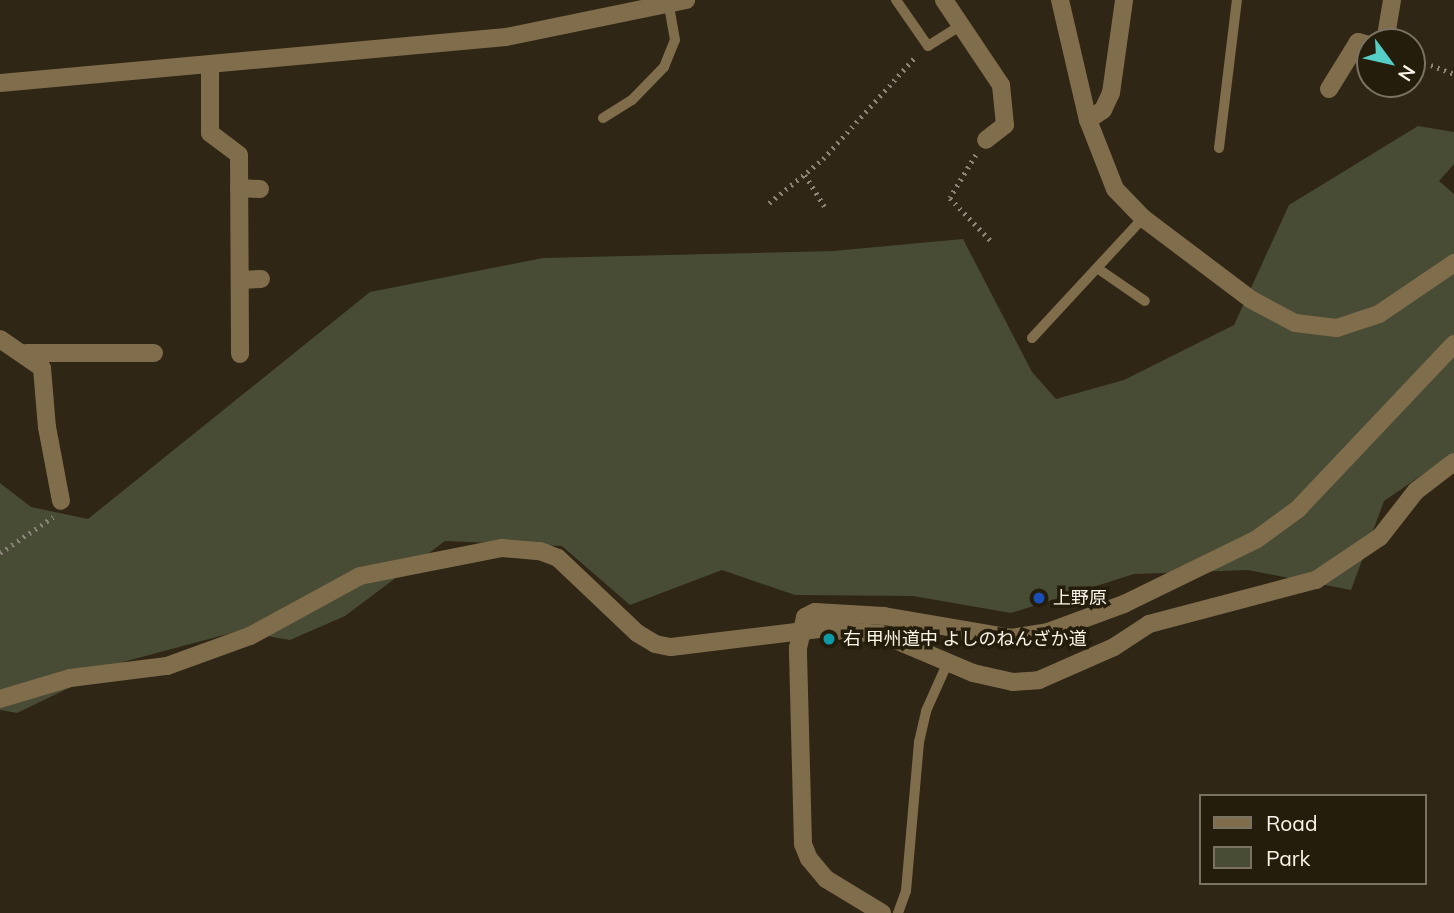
<!DOCTYPE html>
<html>
<head>
<meta charset="utf-8">
<style>
  body { margin:0 }
  #map { position:relative; width:1454px; height:913px; overflow:hidden; background:#2f2615; font-family:Mulish,"Noto Sans JP",sans-serif }
  div>[style] { position:absolute }
  [style*='--x'] { left:calc(var(--x)*1px); top:calc(var(--y)*1px); width:calc(var(--w)*1px); rotate:calc(var(--a)*1deg) }
  .green>* { inset:0; background:#484c35 }
  .path>* { height:4.5px; margin-top:-2.25px; transform-origin:0; background:repeating-linear-gradient(90deg,#8c8476 0 2px,transparent 0 7px) }
  .service>* { height:10px; margin:-5px; padding:0 5px; transform-origin:5px; border-radius:5px; background:#806d4c }
  .minor>* { height:18px; margin:-9px; padding:0 9px; transform-origin:9px; border-radius:9px; background:#806d4c }
  .tertiary>* { height:18px; margin:-9px; padding:0 9px; transform-origin:9px; border-radius:9px; background:#806d4c }
  .dots>* { width:19px; height:19px; translate:-50% -50%; box-sizing:border-box; border:4px solid #251d0b; border-radius:50% }
  span { translate:-50% -50%; white-space:nowrap; text-align:center; line-height:1.15; -webkit-text-stroke:7px #251d0b; paint-order:stroke }
  .poi-label { font-size:18px; color:#f9f3e8 }
  .left { translate:0 -50%; text-align:left }
  .legend { position:absolute; left:1199px; top:794px; width:228px; height:91px; box-sizing:border-box; background:#251d0b; border:2px solid #7a7363; margin:0; padding:9px 12px; list-style:none; font-size:21px; color:#f9f3e8 }
  .legend li { display:flex; align-items:center; gap:14px; height:35px }
  .legend b { width:35px; border:2px solid #7a7363 }
  .north { position:absolute; left:1356px; top:28px; width:70px; height:70px; box-sizing:border-box; background:#251d0b; border:2px solid #7a7363; border-radius:50%; rotate:123deg; font-size:19px; font-weight:700; line-height:28px; text-align:center; color:#f9f3e8 }
  .north::after { content:''; display:block; margin:auto; width:24px; height:32px; background:#55cec6; clip-path:polygon(50% 0,100% 100%,50% 72%,0 100%) }
</style>
</head>
<body>
<div id="map">
  <div class="green">
    <div style="clip-path:polygon(1418px 126px,1454px 132px,1454px 164px,1439px 181px,1454px 194px,1454px 453px,1384px 501px,1351px 590px,1248px 570px,1134px 574px,1011px 613px,913px 596px,795px 595px,722px 570px,630px 605px,562px 546px,445px 541px,345px 616px,290px 640px,239px 631px,123px 662px,17px 713px,0 710px,0 483px,31px 507px,88px 519px,370px 292px,543px 258px,833px 251px,963px 239px,1032px 372px,1056px 399px,1124px 380px,1234px 325px,1289px 205px)"></div>
  </div>
  <div class="path">
    <div style="--x:1431;--y:65;--w:25;--a:21"></div>
    <div style="--x:976;--y:155;--w:50;--a:121.2"></div>
    <div style="--x:950;--y:198;--w:62;--a:46.3"></div>
    <div style="--x:805;--y:175;--w:41;--a:57.8"></div>
    <div style="--x:769;--y:203;--w:70;--a:-39.2"></div>
    <div style="--x:823;--y:159;--w:139;--a:-47.9"></div>
    <div style="--x:0;--y:553;--w:64;--a:-34.2"></div>
  </div>
  <div class="service">
    <div style="--x:896;--y:0;--w:56;--a:55.2"></div>
    <div style="--x:928;--y:46;--w:40;--a:-32"></div>
    <div style="--x:603;--y:118;--w:34;--a:-32"></div>
    <div style="--x:632;--y:100;--w:46;--a:-45.9"></div>
    <div style="--x:664;--y:67;--w:29;--a:-68"></div>
    <div style="--x:675;--y:40;--w:35;--a:-100"></div>
    <div style="--x:1219;--y:148;--w:149;--a:-83.1"></div>
    <div style="--x:1097;--y:268;--w:58;--a:34.5"></div>
    <div style="--x:1032;--y:338;--w:163;--a:-47.2"></div>
    <div style="--x:898;--y:913;--w:23;--a:-70"></div>
    <div style="--x:906;--y:891;--w:150;--a:-85"></div>
    <div style="--x:919;--y:742;--w:32;--a:-77"></div>
    <div style="--x:926;--y:711;--w:51;--a:-65.9"></div>
  </div>
  <div class="minor">
    <div style="--x:944;--y:0;--w:102;--a:56.2"></div>
    <div style="--x:1001;--y:85;--w:40;--a:84.3"></div>
    <div style="--x:1005;--y:125;--w:24;--a:142"></div>
    <div style="--x:1060;--y:0;--w:123;--a:76.9"></div>
    <div style="--x:1088;--y:120;--w:74;--a:68.6"></div>
    <div style="--x:1115;--y:189;--w:40;--a:46"></div>
    <div style="--x:1143;--y:218;--w:136;--a:37"></div>
    <div style="--x:1252;--y:300;--w:49;--a:28.1"></div>
    <div style="--x:1295;--y:323;--w:42;--a:6.8"></div>
    <div style="--x:1337;--y:328;--w:44;--a:-18.4"></div>
    <div style="--x:1379;--y:314;--w:91;--a:-34.2"></div>
    <div style="--x:1385;--y:42;--w:43;--a:-80.5"></div>
    <div style="--x:1412;--y:56;--w:2;--a:27"></div>
    <div style="--x:210;--y:65;--w:68;--a:90"></div>
    <div style="--x:210;--y:133;--w:36;--a:37"></div>
    <div style="--x:239;--y:155;--w:199;--a:89.7"></div>
    <div style="--x:0;--y:83;--w:508;--a:-5.19"></div>
    <div style="--x:506;--y:37;--w:184;--a:-11.6"></div>
    <div style="--x:1329;--y:89;--w:55;--a:-58.3"></div>
    <div style="--x:1358;--y:42;--w:12;--a:14"></div>
    <div style="--x:1088;--y:120;--w:18;--a:-34"></div>
    <div style="--x:1103;--y:110;--w:19;--a:-65"></div>
    <div style="--x:1111;--y:93;--w:94;--a:-82"></div>
    <div style="--x:239;--y:188;--w:21;--a:3"></div>
    <div style="--x:240;--y:280;--w:21;--a:-3"></div>
    <div style="--x:0;--y:339;--w:51;--a:34.6"></div>
    <div style="--x:42;--y:368;--w:59;--a:85.2"></div>
    <div style="--x:47;--y:427;--w:75;--a:79.3"></div>
    <div style="--x:26;--y:353;--w:128;--a:0"></div>
    <div style="--x:0;--y:699;--w:73;--a:-16.7"></div>
    <div style="--x:70;--y:678;--w:98;--a:-7.1"></div>
    <div style="--x:167;--y:666;--w:88;--a:-19.9"></div>
    <div style="--x:250;--y:636;--w:125;--a:-28.6"></div>
    <div style="--x:360;--y:576;--w:145;--a:-11.2"></div>
    <div style="--x:502;--y:548;--w:38;--a:5"></div>
    <div style="--x:540;--y:551;--w:19;--a:21"></div>
    <div style="--x:558;--y:558;--w:109;--a:43.5"></div>
    <div style="--x:637;--y:633;--w:21;--a:31"></div>
    <div style="--x:655;--y:644;--w:16;--a:11"></div>
    <div style="--x:671;--y:647;--w:149;--a:-6.9"></div>
    <div style="--x:819;--y:629;--w:62;--a:4.6"></div>
    <div style="--x:881;--y:634;--w:100;--a:23"></div>
    <div style="--x:973;--y:673;--w:41;--a:12.7"></div>
    <div style="--x:1013;--y:682;--w:26;--a:-4"></div>
    <div style="--x:1039;--y:680;--w:82;--a:-23.7"></div>
    <div style="--x:1114;--y:647;--w:42;--a:-33.3"></div>
    <div style="--x:1149;--y:624;--w:173;--a:-14.8"></div>
    <div style="--x:1316;--y:580;--w:77;--a:-33.9"></div>
    <div style="--x:1380;--y:537;--w:58;--a:-52"></div>
    <div style="--x:1416;--y:491;--w:48;--a:-37.3"></div>
  </div>
  <div class="tertiary">
    <div style="--x:882;--y:913;--w:66;--a:-148.7"></div>
    <div style="--x:826;--y:879;--w:26;--a:-130"></div>
    <div style="--x:809;--y:859;--w:16;--a:-112"></div>
    <div style="--x:803;--y:844;--w:196;--a:-91.5"></div>
    <div style="--x:798;--y:648;--w:32;--a:-77"></div>
    <div style="--x:805;--y:617;--w:11;--a:-27"></div>
    <div style="--x:815;--y:612;--w:69;--a:3.3"></div>
    <div style="--x:884;--y:616;--w:129;--a:9.8"></div>
    <div style="--x:1011;--y:638;--w:37;--a:-9"></div>
    <div style="--x:1048;--y:632;--w:81;--a:-20.2"></div>
    <div style="--x:1124;--y:604;--w:148;--a:-26"></div>
    <div style="--x:1257;--y:539;--w:51;--a:-36.2"></div>
    <div style="--x:1298;--y:509;--w:227;--a:-46.6"></div>
  </div>
  <div class="dots">
    <div style="left:1039px;top:598px;background:#1a4fb4"></div>
    <div style="left:829px;top:639px;background:#0f9aa8"></div>
  </div>
  <div class="poi-label">
    <span class="left" style="left:1053px;top:598px">上野原</span>
    <span class="left" style="left:843px;top:639px">右 甲州道中 よしのねんざか道</span>
  </div>
  <ul class="legend">
  <li><b style="height:9px;background:#806d4c"></b>Road</li>
  <li><b style="height:19px;background:#484c35"></b>Park</li>
  </ul>
  <div class="north">N</div>
</div>
</body>
</html>
